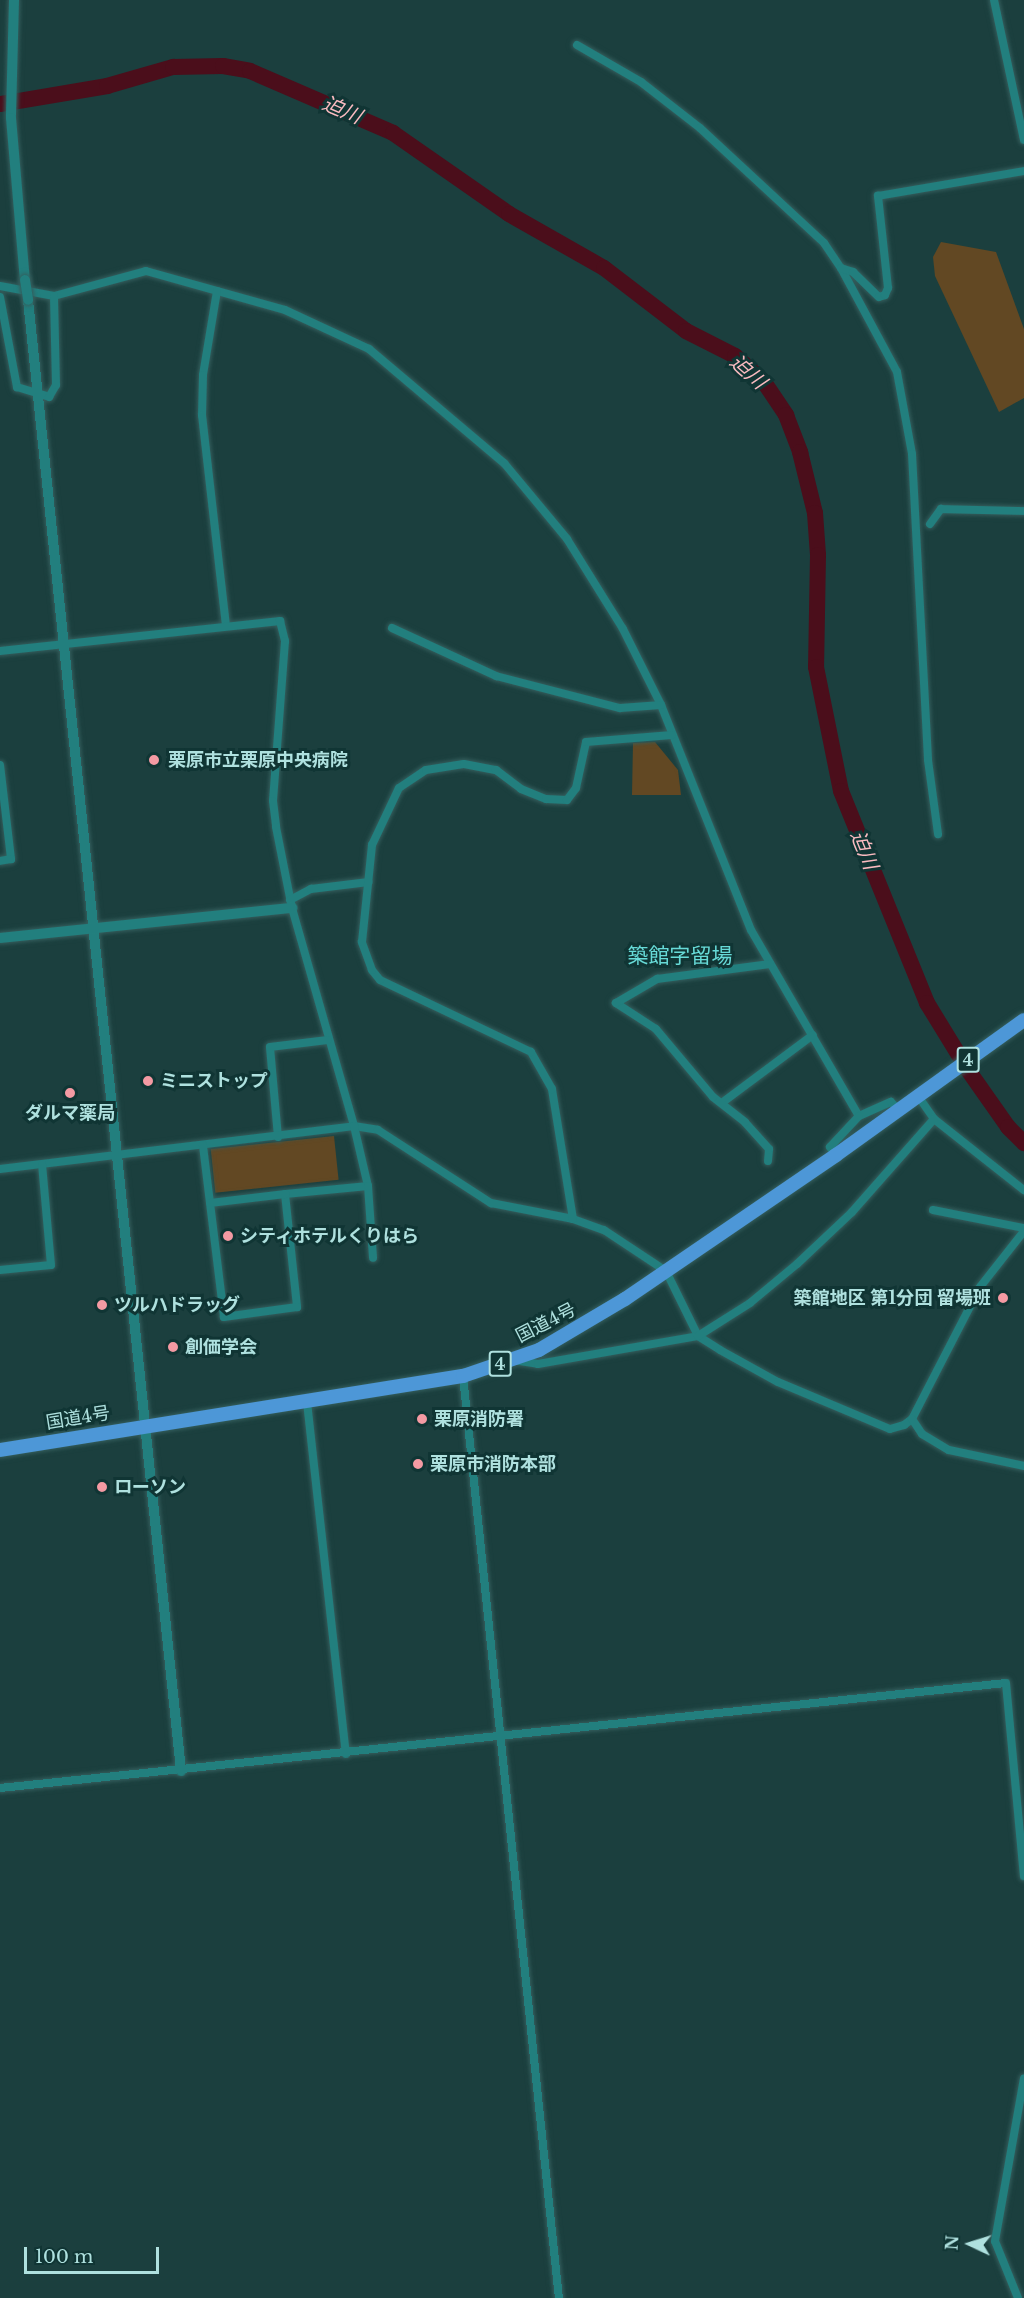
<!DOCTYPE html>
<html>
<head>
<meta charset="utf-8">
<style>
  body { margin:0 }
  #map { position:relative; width:1024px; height:2298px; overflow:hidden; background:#1b3f3e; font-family:"Libre Baskerville","Noto Sans JP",serif }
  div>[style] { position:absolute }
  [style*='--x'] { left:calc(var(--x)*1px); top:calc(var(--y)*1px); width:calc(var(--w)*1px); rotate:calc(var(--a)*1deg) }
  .green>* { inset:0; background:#624823; transform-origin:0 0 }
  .river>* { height:16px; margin:-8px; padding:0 8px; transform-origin:8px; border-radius:8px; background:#4b0e1b }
  .roads { filter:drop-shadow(0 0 2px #345e5d) drop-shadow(0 0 2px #345e5d) }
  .minor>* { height:8px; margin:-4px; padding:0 4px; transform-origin:4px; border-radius:4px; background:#227f7e }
  .tertiary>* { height:10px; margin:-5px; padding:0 5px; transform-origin:5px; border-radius:5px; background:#227f7e }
  .trunk>* { height:14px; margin:-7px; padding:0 7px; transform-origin:7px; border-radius:7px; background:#4d97d7 }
  .bridges { filter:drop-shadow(0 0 2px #345e5d) drop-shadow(0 0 2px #345e5d) }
  .tertiary-bridge>* { height:10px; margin:-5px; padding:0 5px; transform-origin:5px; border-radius:5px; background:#227f7e }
  .dots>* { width:16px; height:16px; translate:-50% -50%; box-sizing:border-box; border:3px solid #103534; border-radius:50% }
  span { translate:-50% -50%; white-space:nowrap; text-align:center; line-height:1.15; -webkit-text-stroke:6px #103534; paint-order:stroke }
  .shield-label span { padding:2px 4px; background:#103534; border:2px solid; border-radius:4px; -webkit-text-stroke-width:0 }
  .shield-label { font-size:16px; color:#afe1df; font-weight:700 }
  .poi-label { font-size:18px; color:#afe1df; font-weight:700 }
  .left { translate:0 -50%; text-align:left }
  .right { translate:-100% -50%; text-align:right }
  .street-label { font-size:18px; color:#afe1df }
  .water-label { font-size:20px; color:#fabbc0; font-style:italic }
  .quarter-label { font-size:21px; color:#67dad7 }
  .north { position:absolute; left:940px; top:2214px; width:60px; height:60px; -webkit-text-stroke:4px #103534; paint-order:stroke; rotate:274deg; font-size:16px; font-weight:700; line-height:24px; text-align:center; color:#afe1df }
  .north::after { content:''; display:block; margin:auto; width:21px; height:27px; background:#afe1df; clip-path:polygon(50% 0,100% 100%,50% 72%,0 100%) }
  .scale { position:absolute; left:24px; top:2247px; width:135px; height:27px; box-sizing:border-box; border:3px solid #afe1df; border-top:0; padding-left:8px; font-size:18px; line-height:21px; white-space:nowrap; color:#afe1df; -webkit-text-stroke:4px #103534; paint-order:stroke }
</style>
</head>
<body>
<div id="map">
  <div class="green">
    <div style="clip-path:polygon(941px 242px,996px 252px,1024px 329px,1024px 398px,999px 412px,935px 276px,933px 257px)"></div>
    <div style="clip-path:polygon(655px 742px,678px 770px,681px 795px,632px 795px,633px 743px)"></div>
    <div style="left:334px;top:1136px;width:44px;height:124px;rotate:84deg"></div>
  </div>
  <div class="river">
    <div style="--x:0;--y:104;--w:109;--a:-9.5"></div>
    <div style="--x:107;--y:86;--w:69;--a:-16.1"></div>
    <div style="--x:173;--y:67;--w:50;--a:-1.1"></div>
    <div style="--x:223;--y:66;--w:27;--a:10"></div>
    <div style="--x:250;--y:71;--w:156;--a:23.4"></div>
    <div style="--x:393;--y:133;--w:141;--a:34.9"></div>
    <div style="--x:509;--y:214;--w:109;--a:29.6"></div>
    <div style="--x:604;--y:268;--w:103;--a:37.5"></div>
    <div style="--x:686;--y:331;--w:55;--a:27"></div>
    <div style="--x:735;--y:356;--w:39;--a:42"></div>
    <div style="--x:764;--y:382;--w:40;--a:56"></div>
    <div style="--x:786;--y:415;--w:40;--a:69"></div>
    <div style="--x:800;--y:452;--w:63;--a:76.2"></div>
    <div style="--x:815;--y:513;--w:42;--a:85.9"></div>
    <div style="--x:818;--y:555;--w:112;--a:91"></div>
    <div style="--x:816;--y:667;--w:126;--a:78.6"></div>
    <div style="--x:841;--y:791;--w:229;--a:67.9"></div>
    <div style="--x:927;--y:1003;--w:79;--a:58.5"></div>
    <div style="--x:968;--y:1070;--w:70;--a:54.9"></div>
    <div style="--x:1008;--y:1127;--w:23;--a:45"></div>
  </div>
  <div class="roads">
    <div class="minor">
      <div style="--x:994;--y:0;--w:143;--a:77.9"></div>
      <div style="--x:577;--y:45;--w:74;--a:30"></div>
      <div style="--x:641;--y:82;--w:75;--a:37.9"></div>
      <div style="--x:700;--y:128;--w:169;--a:42.8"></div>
      <div style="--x:824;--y:243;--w:30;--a:56"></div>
      <div style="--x:841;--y:268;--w:118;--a:61.7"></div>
      <div style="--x:897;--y:372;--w:83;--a:79.6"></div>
      <div style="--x:912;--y:454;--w:306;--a:87"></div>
      <div style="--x:928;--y:760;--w:75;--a:82.3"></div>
      <div style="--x:841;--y:268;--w:13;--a:18"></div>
      <div style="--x:853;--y:272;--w:36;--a:44"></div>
      <div style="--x:879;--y:297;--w:6;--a:-18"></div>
      <div style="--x:885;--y:295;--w:8;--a:-67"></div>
      <div style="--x:888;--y:288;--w:93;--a:-96.2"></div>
      <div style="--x:878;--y:196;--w:148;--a:-9.7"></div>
      <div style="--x:0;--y:286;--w:55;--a:10.5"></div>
      <div style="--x:54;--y:296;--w:95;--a:-15.2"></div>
      <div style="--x:146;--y:271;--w:144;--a:15.7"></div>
      <div style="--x:285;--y:310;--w:93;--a:24.9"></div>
      <div style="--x:369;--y:349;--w:177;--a:40.2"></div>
      <div style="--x:504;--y:463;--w:99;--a:50.3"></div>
      <div style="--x:567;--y:539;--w:106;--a:58.1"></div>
      <div style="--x:623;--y:629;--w:85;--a:63.4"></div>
      <div style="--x:661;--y:705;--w:242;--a:68.2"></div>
      <div style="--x:751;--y:930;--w:215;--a:59.9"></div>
      <div style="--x:859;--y:1116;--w:35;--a:-24"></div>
      <div style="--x:891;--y:1102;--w:11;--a:45"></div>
      <div style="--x:217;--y:291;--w:85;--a:99.5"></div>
      <div style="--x:203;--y:375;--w:40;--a:91.4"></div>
      <div style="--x:202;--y:415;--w:211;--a:83.5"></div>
      <div style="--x:0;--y:297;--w:92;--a:79.3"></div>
      <div style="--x:17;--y:387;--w:34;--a:17"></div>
      <div style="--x:49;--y:397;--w:14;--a:-60"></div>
      <div style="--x:56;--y:385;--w:89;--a:-91.3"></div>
      <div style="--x:930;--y:524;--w:19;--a:-54"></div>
      <div style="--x:941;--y:509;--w:83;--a:1.4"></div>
      <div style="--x:392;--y:628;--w:115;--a:24.8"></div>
      <div style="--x:496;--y:676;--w:128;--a:14.5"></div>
      <div style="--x:620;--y:708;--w:41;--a:-4.2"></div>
      <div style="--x:0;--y:651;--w:282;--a:-6.1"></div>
      <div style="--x:280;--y:621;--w:21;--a:76"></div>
      <div style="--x:285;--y:641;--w:160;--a:94.3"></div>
      <div style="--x:273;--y:801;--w:26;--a:83"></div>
      <div style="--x:276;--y:827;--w:83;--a:78.8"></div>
      <div style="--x:292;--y:908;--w:227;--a:74.1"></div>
      <div style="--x:354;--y:1126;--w:24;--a:9"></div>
      <div style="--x:378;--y:1130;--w:135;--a:32.9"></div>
      <div style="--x:491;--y:1203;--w:84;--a:11"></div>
      <div style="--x:573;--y:1219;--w:33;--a:20"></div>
      <div style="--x:604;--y:1230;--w:74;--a:33.5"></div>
      <div style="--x:666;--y:1271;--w:72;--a:63.8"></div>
      <div style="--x:698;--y:1336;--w:26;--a:32"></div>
      <div style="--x:720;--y:1350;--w:66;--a:28.9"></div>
      <div style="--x:778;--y:1382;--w:121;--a:22.8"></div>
      <div style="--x:890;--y:1429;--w:15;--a:-16"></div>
      <div style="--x:904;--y:1425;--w:10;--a:-37"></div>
      <div style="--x:912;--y:1419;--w:148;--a:-62.7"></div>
      <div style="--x:980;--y:1287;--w:71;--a:-51.8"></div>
      <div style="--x:0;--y:765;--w:95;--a:83.3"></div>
      <div style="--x:11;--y:859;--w:11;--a:170"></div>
      <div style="--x:290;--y:900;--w:24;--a:-28"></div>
      <div style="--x:311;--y:889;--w:58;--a:-6.9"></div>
      <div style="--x:918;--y:1096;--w:28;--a:55"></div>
      <div style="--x:934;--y:1119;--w:115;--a:38.3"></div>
      <div style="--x:723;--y:1102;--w:112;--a:-36.7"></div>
      <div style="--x:278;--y:1137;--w:90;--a:-95.1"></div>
      <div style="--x:270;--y:1047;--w:58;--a:-6.9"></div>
      <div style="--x:836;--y:1155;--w:10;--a:-127"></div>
      <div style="--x:830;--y:1147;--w:42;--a:-46.9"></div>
      <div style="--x:768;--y:1161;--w:12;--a:-85"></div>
      <div style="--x:769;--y:1149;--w:36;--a:-132"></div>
      <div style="--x:745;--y:1122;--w:41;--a:-142"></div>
      <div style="--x:713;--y:1097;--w:89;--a:-130"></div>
      <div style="--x:656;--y:1029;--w:48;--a:-147"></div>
      <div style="--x:616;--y:1003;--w:48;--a:-30.3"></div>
      <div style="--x:657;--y:979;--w:114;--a:-7.6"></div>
      <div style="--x:0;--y:1169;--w:357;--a:-6.9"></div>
      <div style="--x:354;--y:1126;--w:62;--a:76.9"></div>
      <div style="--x:368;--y:1186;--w:83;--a:174.5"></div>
      <div style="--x:285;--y:1194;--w:114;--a:83.9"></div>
      <div style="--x:297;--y:1307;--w:74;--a:172.2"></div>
      <div style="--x:224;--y:1317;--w:173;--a:-97"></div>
      <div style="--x:368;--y:1186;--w:72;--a:86"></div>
      <div style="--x:210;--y:1203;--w:76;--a:-6.8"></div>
      <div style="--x:933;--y:1210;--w:93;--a:11.2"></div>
      <div style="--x:573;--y:1219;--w:132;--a:-99.2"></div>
      <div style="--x:552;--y:1089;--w:43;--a:-119.6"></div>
      <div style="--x:531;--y:1052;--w:167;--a:-154.5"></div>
      <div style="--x:380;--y:980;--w:13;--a:-129"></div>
      <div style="--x:372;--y:970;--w:30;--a:-110"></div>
      <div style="--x:362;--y:942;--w:98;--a:-84.1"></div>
      <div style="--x:372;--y:845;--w:63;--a:-64.7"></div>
      <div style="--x:399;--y:788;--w:32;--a:-34"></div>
      <div style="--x:426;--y:770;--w:38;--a:-9"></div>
      <div style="--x:464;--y:764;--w:33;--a:11"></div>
      <div style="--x:496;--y:770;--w:31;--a:37"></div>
      <div style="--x:521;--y:789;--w:27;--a:22"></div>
      <div style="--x:546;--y:799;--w:21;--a:3"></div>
      <div style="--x:567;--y:800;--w:15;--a:-53"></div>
      <div style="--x:576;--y:788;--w:47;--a:-77.7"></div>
      <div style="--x:586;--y:742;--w:86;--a:-4.7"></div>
      <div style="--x:0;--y:1270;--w:51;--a:-5.6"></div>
      <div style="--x:51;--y:1265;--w:101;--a:-95.1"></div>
      <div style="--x:513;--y:1360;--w:25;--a:9"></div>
      <div style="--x:538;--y:1364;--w:162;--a:-9.9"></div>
      <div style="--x:698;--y:1336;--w:62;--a:-32.4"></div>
      <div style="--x:750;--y:1303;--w:61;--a:-39.7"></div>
      <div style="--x:797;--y:1264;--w:76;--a:-43.4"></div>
      <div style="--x:852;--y:1212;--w:124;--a:-48.6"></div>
      <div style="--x:463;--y:1376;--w:927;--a:84.06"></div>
      <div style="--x:307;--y:1402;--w:354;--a:83.7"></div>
      <div style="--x:912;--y:1419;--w:18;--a:56"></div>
      <div style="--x:922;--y:1434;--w:31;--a:31"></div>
      <div style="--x:949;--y:1450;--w:77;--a:12"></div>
      <div style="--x:0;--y:1788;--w:1011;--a:-5.96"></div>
      <div style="--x:1006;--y:1683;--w:194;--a:84.7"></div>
      <div style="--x:1018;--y:2298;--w:61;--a:-112"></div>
      <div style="--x:995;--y:2241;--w:165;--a:-79.9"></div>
    </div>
    <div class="tertiary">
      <div style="--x:14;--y:0;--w:118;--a:91.5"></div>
      <div style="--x:11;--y:118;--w:163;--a:85.1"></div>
      <div style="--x:28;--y:300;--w:1479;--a:84.06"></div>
      <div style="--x:0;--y:938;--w:294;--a:-5.9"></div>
    </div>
    <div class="trunk">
      <div style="--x:0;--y:1450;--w:469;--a:-9.1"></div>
      <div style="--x:463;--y:1376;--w:80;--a:-18.9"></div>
      <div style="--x:539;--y:1350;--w:100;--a:-30.7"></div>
      <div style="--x:625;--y:1299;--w:255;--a:-34.3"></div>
      <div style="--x:836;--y:1155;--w:231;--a:-35.7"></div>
    </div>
  </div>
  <div class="bridges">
    <div class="tertiary-bridge">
      <div style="--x:25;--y:280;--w:20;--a:81"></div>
    </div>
  </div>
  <div class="dots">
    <div style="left:154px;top:760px;background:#f49aa3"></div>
    <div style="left:148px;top:1081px;background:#f49aa3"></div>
    <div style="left:70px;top:1093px;background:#f49aa3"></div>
    <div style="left:228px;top:1236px;background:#f49aa3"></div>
    <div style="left:1003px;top:1298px;background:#f49aa3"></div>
    <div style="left:102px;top:1305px;background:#f49aa3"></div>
    <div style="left:173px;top:1347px;background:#f49aa3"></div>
    <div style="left:422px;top:1419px;background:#f49aa3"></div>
    <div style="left:418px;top:1464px;background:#f49aa3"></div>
    <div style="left:102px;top:1487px;background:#f49aa3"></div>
  </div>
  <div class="shield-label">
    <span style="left:968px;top:1060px">4</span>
    <span style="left:500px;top:1364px">4</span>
  </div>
  <div class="poi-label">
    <span class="left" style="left:168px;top:760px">栗原市立栗原中央病院</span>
    <span class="left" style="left:160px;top:1081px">ミニストップ</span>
    <span style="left:70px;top:1113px">ダルマ薬局</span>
    <span class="left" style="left:240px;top:1236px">シティホテルくりはら</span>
    <span class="right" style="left:991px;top:1298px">築館地区 第1分団 留場班</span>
    <span class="left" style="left:114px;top:1305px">ツルハドラッグ</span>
    <span class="left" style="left:185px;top:1347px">創価学会</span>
    <span class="left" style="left:434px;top:1419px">栗原消防署</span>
    <span class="left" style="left:430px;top:1464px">栗原市消防本部</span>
    <span class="left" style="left:114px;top:1487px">ローソン</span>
  </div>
  <div class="street-label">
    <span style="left:546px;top:1323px;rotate:-27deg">国道4号</span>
    <span style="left:78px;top:1418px;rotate:-9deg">国道4号</span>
  </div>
  <div class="water-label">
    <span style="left:342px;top:110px;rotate:23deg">迫川</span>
    <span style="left:748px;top:372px;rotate:42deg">迫川</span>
    <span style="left:864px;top:850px;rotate:68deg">迫川</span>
  </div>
  <div class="quarter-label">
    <span style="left:680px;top:956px">築館字留場</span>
  </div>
  <div class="north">N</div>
  <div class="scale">100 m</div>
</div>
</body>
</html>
